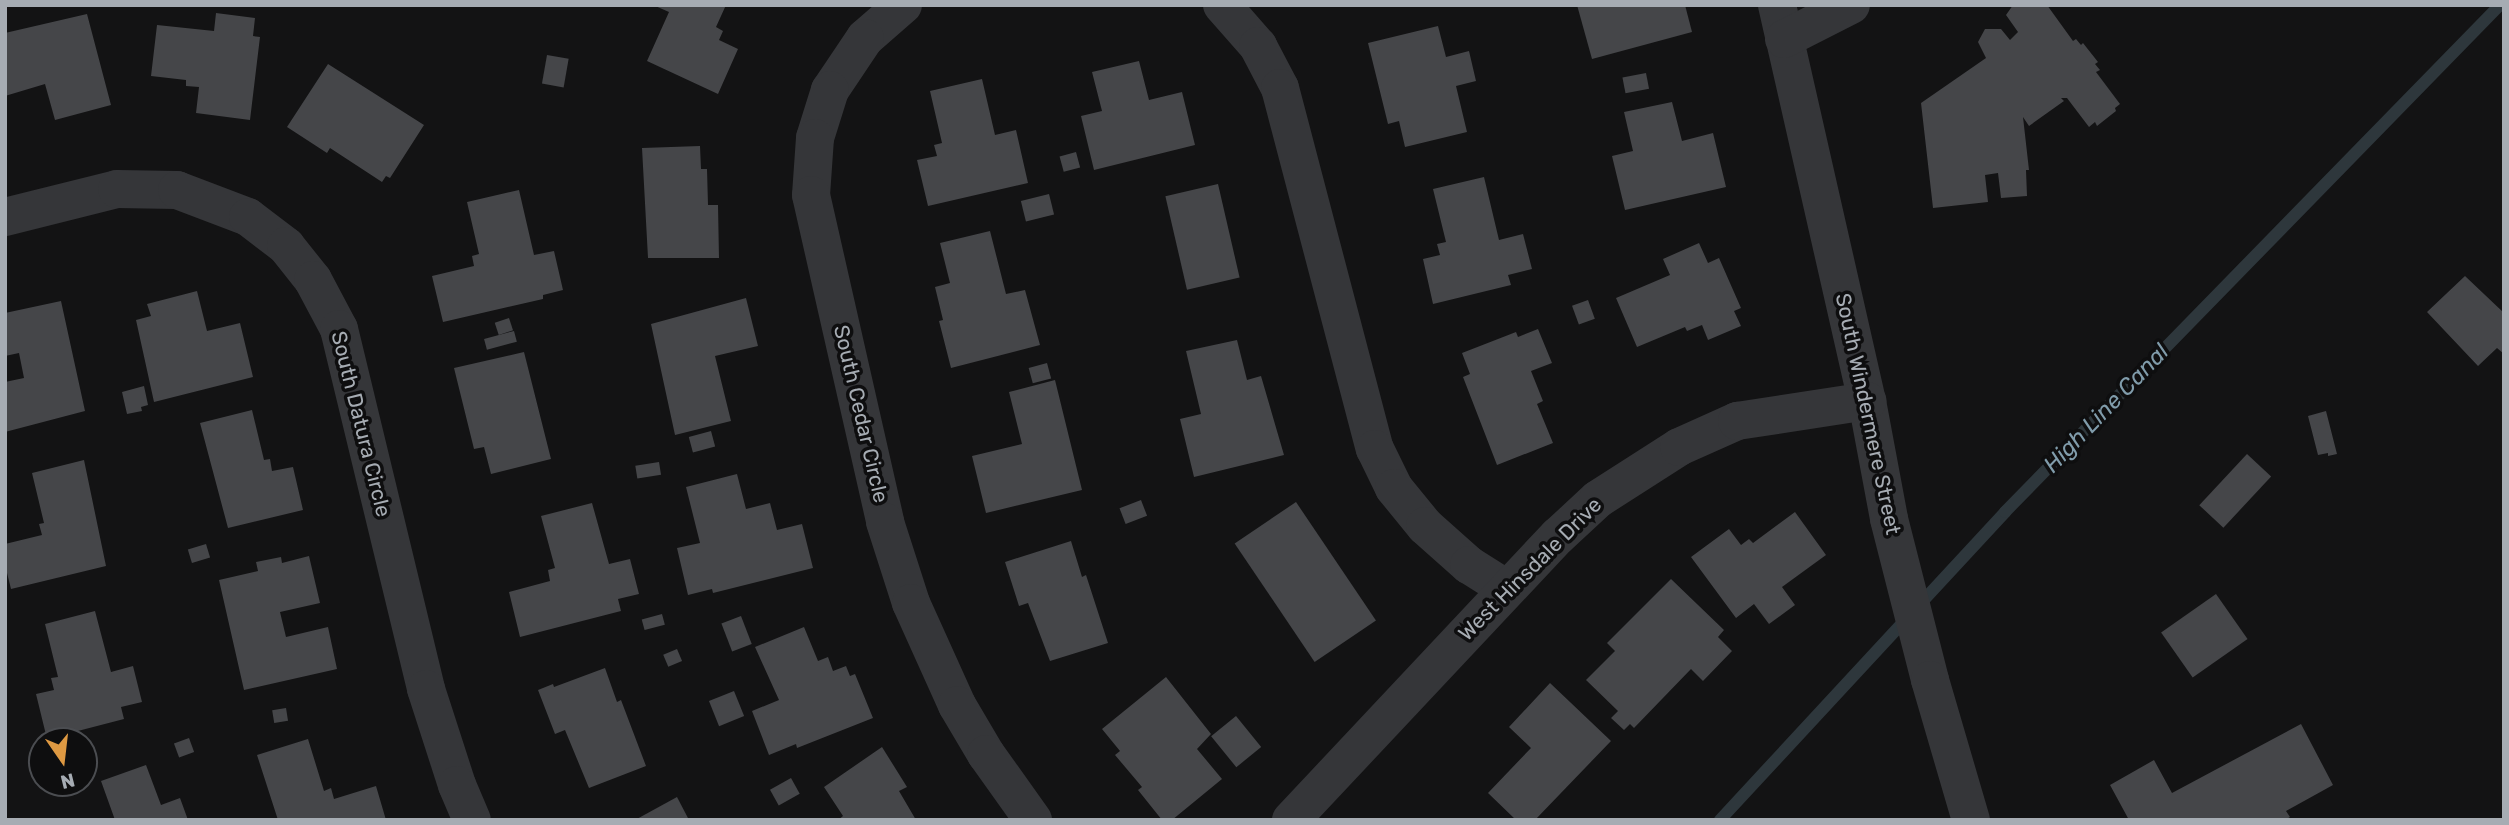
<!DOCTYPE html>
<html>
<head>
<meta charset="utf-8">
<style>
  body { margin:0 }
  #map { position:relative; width:2509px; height:825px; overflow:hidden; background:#131314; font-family:Rubik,sans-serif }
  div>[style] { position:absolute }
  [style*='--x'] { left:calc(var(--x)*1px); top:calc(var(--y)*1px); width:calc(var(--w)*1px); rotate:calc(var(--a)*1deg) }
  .stream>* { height:12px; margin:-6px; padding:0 6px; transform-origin:6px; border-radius:6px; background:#2e373c }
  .building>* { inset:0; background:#454649; transform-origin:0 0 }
  .minor>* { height:38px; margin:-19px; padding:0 19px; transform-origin:19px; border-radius:19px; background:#353639 }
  span { translate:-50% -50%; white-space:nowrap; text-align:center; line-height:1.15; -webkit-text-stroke:7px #0e0e0f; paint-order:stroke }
  .street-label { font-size:21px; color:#a6acb3 }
  .water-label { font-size:23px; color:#809cab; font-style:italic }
  .frame { position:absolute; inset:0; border:7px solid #a6acb3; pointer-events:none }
  .north { position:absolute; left:28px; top:727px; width:70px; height:70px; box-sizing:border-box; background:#0e0e0f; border:2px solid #4b4d51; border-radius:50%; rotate:166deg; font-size:19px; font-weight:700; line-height:28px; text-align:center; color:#a6acb3 }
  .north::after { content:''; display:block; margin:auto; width:24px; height:32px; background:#de9942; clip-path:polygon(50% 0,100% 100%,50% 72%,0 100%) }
</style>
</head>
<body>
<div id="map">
  <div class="stream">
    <div style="--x:1720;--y:820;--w:420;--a:-47.2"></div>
    <div style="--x:2005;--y:512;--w:709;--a:-45.69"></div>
  </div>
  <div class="building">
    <div style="clip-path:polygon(653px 5px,726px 5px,716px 27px,723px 31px,719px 40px,738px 49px,718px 94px,647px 61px,669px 12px)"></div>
    <div style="clip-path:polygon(1577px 5px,1685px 5px,1692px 32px,1592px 59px)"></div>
    <div style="clip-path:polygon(2013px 5px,2047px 5px,2073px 41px,2076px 39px,2081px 45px,2083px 43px,2098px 62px,2095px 64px,2100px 70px,2096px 72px,2120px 104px,2115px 108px,2116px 111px,2097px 126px,2095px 122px,2089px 127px,2067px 98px,2061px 98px,2064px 101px,2029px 126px,2023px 117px,2029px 170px,2026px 170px,2027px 196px,2001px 198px,1998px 173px,1985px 175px,1988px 202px,1933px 208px,1921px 103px,1986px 58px,1978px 42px,1985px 29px,2001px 29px,2010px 40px,2018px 32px,2006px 15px)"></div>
    <div style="clip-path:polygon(216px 13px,255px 18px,253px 36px,260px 37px,250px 120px,196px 113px,199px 87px,186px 86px,186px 80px,151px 76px,157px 25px,214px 31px)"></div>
    <div style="clip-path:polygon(87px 14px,111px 105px,55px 120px,45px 84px,5px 96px,5px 33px)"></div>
    <div style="clip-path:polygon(1438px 26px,1446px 57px,1469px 51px,1476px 81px,1456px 86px,1467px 132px,1405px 147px,1399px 121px,1388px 124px,1368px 43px)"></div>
    <div style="left:547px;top:55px;width:22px;height:29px;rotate:10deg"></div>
    <div style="clip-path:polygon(1139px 61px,1149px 100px,1182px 92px,1195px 145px,1094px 170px,1081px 116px,1102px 111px,1092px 72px)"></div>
    <div style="clip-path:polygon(328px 64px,424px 125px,390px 178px,386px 176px,382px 182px,330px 148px,327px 153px,287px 127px)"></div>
    <div style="left:1646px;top:73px;width:16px;height:24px;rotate:79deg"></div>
    <div style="clip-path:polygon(982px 79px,995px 135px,1016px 130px,1028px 183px,928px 206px,917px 160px,937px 156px,934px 145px,942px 143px,930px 91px)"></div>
    <div style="clip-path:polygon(1672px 102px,1682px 141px,1713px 133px,1726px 187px,1625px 210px,1612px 156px,1633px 151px,1624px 112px)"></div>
    <div style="clip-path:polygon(700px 146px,701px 169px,707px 169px,708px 205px,718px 205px,719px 258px,648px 258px,642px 148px)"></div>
    <div style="left:1076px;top:152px;width:16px;height:17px;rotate:75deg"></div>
    <div style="clip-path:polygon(1484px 177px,1499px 240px,1523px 234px,1532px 269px,1508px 275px,1511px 285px,1433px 304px,1423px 259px,1440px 255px,1437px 244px,1446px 242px,1433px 189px)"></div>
    <div style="left:1218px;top:184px;width:96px;height:54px;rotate:77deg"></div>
    <div style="clip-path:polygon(519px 190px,534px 255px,554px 251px,563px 290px,543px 295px,543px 299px,443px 322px,432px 276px,474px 266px,472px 256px,479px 254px,467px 202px)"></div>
    <div style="left:1049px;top:194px;width:21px;height:29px;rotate:76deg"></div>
    <div style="clip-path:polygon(990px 231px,1006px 294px,1025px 290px,1040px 345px,951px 368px,939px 321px,943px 320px,935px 287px,950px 283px,940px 243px)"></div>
    <div style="clip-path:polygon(1699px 243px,1708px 263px,1719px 258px,1741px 308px,1734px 311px,1741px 326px,1708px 340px,1702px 325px,1687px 331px,1685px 327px,1637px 347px,1616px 298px,1670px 275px,1663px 259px)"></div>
    <div style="clip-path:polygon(2465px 276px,2504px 313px,2504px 354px,2497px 348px,2478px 366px,2427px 312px)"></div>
    <div style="clip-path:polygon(197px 291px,207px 331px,240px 323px,253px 377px,154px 402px,136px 320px,151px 316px,147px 304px)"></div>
    <div style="clip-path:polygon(746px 298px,758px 346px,715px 356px,731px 421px,675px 435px,651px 324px)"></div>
    <div style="left:1588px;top:300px;width:20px;height:17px;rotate:70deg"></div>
    <div style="clip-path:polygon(61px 301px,85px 411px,5px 432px,5px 382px,24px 378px,19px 353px,5px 356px,5px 313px)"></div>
    <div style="left:509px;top:318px;width:13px;height:15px;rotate:72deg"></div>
    <div style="clip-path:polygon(1538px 329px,1552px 363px,1531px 371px,1543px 401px,1537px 404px,1553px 443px,1497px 465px,1463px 377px,1470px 374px,1462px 353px,1516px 332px,1518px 337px)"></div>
    <div style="left:514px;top:331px;width:11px;height:31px;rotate:75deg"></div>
    <div style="clip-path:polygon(1237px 340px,1247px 380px,1261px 376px,1284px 455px,1194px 477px,1180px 419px,1201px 414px,1186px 351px)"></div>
    <div style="clip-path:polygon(524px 352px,551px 459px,491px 474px,484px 447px,474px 449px,454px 368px)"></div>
    <div style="left:1047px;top:363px;width:16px;height:19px;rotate:75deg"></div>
    <div style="clip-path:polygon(1055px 380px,1082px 490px,986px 513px,972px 456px,1022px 444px,1009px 392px)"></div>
    <div style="clip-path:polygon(144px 386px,148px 405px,141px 407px,142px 411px,127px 414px,122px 392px)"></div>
    <div style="clip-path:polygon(252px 410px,264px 460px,270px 459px,272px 471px,293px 467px,303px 510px,228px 528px,200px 423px)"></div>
    <div style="clip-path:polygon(2326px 411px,2337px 454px,2328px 456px,2328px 453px,2318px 455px,2308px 416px)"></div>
    <div style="left:711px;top:431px;width:16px;height:23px;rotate:75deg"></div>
    <div style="left:2247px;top:454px;width:33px;height:70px;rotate:43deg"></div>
    <div style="clip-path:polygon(84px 460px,106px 566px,11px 589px,5px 565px,5px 544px,42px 535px,39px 524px,44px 523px,32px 473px)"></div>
    <div style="left:659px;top:462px;width:13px;height:24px;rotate:81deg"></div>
    <div style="clip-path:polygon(737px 474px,746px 509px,770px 503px,777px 530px,802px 524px,813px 568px,713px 593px,712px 589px,688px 595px,677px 548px,700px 543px,686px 487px)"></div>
    <div style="left:1141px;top:500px;width:17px;height:23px;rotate:69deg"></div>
    <div style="left:1296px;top:502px;width:143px;height:74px;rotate:56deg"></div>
    <div style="clip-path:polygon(592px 503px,609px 564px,630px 559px,639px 594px,618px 599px,621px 611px,520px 637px,509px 592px,550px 581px,548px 570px,555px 568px,541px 516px)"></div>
    <div style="clip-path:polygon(1795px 512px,1826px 555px,1782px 587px,1795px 605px,1769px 624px,1754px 604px,1736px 618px,1691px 557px,1729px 529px,1741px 545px,1749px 539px,1753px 543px)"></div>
    <div style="clip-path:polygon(1071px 541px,1082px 577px,1086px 575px,1108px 643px,1050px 661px,1028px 603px,1019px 606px,1005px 562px)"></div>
    <div style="left:206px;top:544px;width:14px;height:19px;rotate:73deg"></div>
    <div style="clip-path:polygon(309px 556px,320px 603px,280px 612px,286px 637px,328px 627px,337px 669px,244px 690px,219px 580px,258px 571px,256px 562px,281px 557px,282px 563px)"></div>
    <div style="clip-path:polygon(1671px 579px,1724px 630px,1718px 637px,1732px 651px,1703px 681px,1691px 669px,1634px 728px,1630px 724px,1624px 730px,1611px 718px,1618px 711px,1586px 680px,1615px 651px,1607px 643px)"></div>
    <div style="left:2216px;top:594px;width:55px;height:67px;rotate:55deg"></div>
    <div style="clip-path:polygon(95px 611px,111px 672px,133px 666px,142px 702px,121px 707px,124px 719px,47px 739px,36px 694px,54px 690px,51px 678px,58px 677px,45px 624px)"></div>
    <div style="left:662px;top:614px;width:11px;height:21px;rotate:75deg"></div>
    <div style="left:741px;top:616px;width:30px;height:21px;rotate:69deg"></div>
    <div style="clip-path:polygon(804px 627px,818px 661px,828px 657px,833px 671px,846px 666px,850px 676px,855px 674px,873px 718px,797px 748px,796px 744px,769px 755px,752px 711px,779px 700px,755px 647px)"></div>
    <div style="left:677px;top:649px;width:13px;height:15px;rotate:67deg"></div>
    <div style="clip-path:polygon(605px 668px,617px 702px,621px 700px,646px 766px,589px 788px,565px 730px,555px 734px,538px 690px,553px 684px,554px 687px)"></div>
    <div style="clip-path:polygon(1166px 677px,1211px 734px,1197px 749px,1222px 779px,1172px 820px,1162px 820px,1138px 790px,1142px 787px,1115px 755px,1120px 751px,1102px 729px)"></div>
    <div style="clip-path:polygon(1550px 683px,1611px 741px,1535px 820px,1516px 820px,1488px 793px,1531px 748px,1509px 727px)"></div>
    <div style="left:734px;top:691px;width:27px;height:27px;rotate:68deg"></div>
    <div style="left:286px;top:708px;width:13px;height:14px;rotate:81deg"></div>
    <div style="left:1236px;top:716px;width:40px;height:32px;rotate:51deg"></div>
    <div style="clip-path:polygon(2301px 724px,2333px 785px,2286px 811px,2290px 817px,2285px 820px,2129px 820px,2110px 785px,2154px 760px,2172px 793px)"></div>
    <div style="left:189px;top:738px;width:15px;height:16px;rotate:70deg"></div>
    <div style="clip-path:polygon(308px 739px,324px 791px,331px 788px,334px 799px,376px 786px,386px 820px,278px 820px,257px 755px)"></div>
    <div style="clip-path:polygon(882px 747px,907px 787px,899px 791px,916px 820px,838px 820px,843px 816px,824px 787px)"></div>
    <div style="clip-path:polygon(146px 765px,161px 805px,180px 798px,188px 820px,115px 820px,101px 781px)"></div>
    <div style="left:791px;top:778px;width:18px;height:24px;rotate:61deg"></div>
    <div style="clip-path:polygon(677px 797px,689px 820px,635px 820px)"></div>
  </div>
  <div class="minor">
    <div style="--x:903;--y:5;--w:50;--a:139"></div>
    <div style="--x:865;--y:38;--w:63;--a:123.9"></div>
    <div style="--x:830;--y:90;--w:50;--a:107.4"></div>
    <div style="--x:815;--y:138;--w:57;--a:94"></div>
    <div style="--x:811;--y:195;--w:335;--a:77.2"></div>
    <div style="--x:885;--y:522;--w:85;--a:72.2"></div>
    <div style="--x:911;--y:603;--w:112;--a:65.7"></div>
    <div style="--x:957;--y:705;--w:57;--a:59.4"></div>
    <div style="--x:986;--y:754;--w:81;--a:54.5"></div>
    <div style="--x:1222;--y:5;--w:55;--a:48.7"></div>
    <div style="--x:1258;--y:46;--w:47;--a:62.4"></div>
    <div style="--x:1280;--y:88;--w:373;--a:75.3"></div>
    <div style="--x:1375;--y:449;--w:43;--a:64"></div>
    <div style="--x:1394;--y:488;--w:49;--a:50.8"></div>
    <div style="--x:1425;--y:526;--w:59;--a:41.6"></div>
    <div style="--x:1469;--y:565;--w:45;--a:32.3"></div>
    <div style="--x:1777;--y:5;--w:406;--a:77.2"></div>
    <div style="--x:1867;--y:401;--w:120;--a:79.4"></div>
    <div style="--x:1889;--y:519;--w:166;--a:75.7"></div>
    <div style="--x:1930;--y:680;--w:146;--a:73.7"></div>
    <div style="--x:1784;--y:39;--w:75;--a:-26.9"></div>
    <div style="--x:5;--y:217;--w:115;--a:-14"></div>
    <div style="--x:117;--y:189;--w:60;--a:1"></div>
    <div style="--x:177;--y:190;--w:76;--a:20.8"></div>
    <div style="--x:248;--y:217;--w:48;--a:37.3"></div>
    <div style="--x:286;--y:246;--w:43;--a:51.5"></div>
    <div style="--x:313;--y:280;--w:55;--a:62"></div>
    <div style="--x:339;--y:329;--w:370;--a:76.4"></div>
    <div style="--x:426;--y:689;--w:101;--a:72.1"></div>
    <div style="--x:457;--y:785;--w:38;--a:67"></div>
    <div style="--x:1291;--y:820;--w:390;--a:-46.8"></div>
    <div style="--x:1558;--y:536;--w:54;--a:-42.8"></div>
    <div style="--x:1598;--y:499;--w:96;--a:-32.7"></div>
    <div style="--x:1679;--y:447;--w:64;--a:-24.1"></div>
    <div style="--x:1737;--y:421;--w:132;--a:-8.7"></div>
  </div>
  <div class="street-label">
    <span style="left:861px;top:414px;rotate:77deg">South Cedar Circle</span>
    <span style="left:1868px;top:414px;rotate:78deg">South Windermere Street</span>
    <span style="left:361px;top:424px;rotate:76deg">South Datura Circle</span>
    <span style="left:1530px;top:569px;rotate:-45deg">West Hinsdale Drive</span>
  </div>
  <div class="water-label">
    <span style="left:2106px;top:408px;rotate:-46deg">High Line Canal</span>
  </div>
  <div class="frame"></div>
  <div class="north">N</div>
</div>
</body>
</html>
